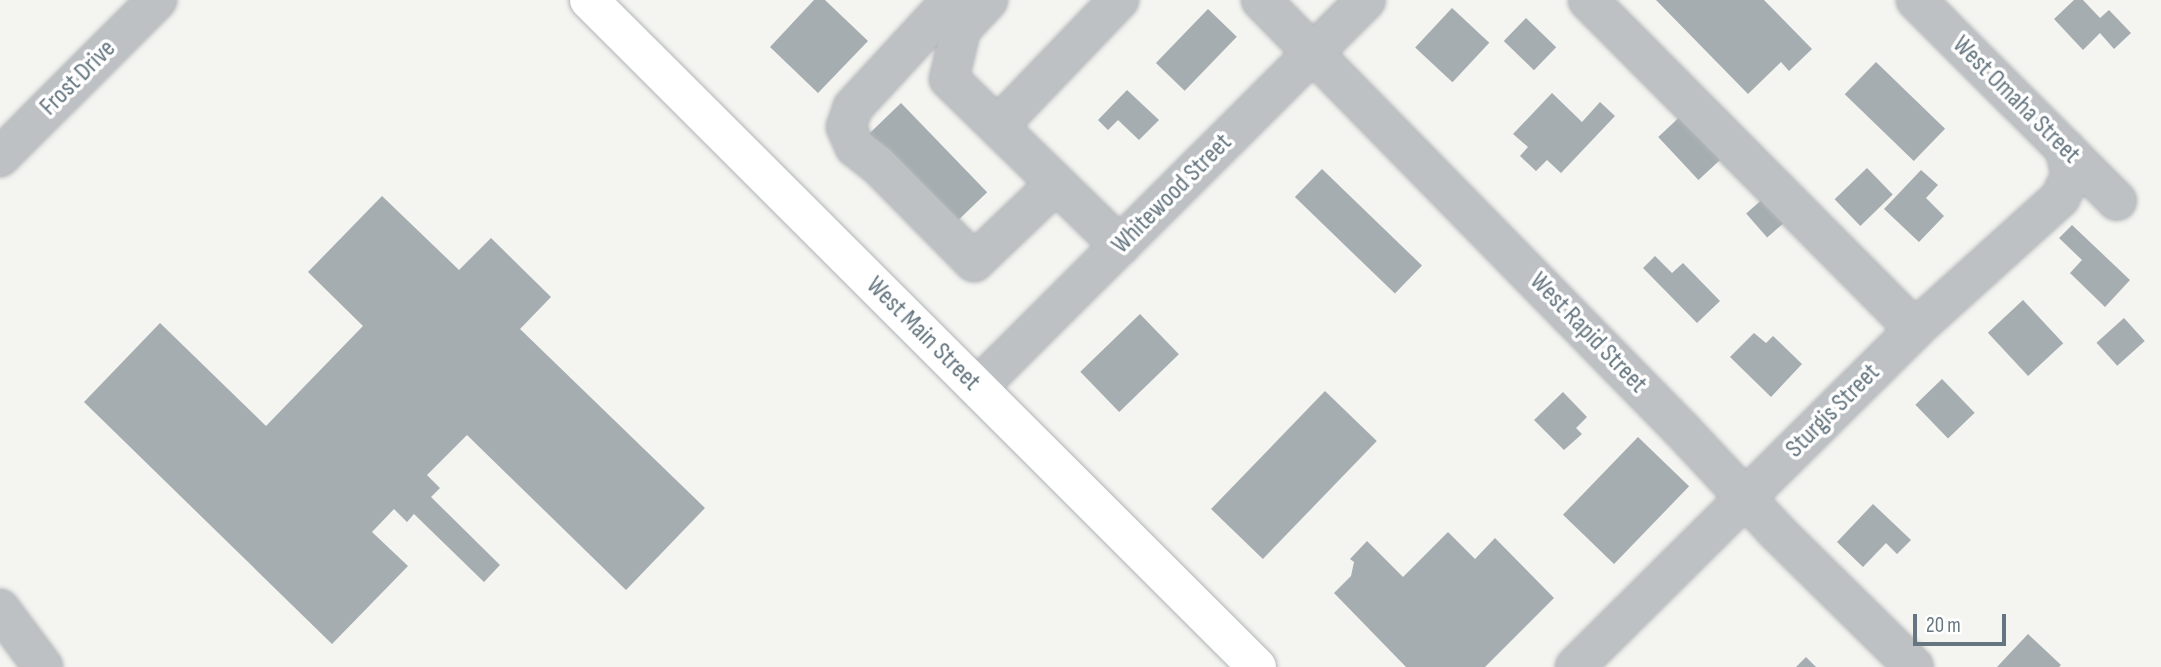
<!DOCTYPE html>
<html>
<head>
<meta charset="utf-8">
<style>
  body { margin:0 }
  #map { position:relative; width:2161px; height:667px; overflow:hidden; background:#f4f4f0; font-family:"Sofia Sans Condensed",sans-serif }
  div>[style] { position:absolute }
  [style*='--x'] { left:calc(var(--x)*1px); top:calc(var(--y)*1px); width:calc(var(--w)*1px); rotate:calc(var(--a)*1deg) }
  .building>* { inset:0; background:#a5adb1; transform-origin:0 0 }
  .roads { filter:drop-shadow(0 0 2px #b1b5b8) drop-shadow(0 0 2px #b1b5b8) }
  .minor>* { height:38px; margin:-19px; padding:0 19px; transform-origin:19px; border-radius:19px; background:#bdc1c4 }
  .major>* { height:38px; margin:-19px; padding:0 19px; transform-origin:19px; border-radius:19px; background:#fff }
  span { translate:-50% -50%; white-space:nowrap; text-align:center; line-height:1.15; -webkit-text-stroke:7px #fff; paint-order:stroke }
  .street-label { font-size:26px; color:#657680 }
  .scale { position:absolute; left:1913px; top:614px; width:93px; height:32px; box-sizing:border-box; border:4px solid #657680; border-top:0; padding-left:9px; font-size:21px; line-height:24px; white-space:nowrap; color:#657680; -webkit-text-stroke:5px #fff; paint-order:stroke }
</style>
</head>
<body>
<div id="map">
  <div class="building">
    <div style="clip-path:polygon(814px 0,825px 0,868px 41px,818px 93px,770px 47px)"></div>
    <div style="clip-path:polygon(1656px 0,1764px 0,1812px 49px,1789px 71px,1781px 62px,1748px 94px)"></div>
    <div style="clip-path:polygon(2074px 0,2083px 0,2100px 18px,2109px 10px,2131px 33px,2114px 49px,2100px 33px,2083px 50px,2054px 19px)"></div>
    <div style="left:1452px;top:8px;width:51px;height:54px;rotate:43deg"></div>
    <div style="left:1208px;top:9px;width:40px;height:75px;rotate:44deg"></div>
    <div style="left:1526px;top:18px;width:42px;height:32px;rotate:44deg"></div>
    <div style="left:1876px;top:62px;width:96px;height:45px;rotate:44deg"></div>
    <div style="clip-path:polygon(1127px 90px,1159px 120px,1139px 140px,1118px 120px,1108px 130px,1098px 120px)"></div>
    <div style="clip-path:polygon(1552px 93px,1582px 122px,1600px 102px,1615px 116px,1561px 173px,1547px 160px,1536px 171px,1520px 156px,1528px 147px,1513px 134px)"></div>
    <div style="left:901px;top:103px;width:124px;height:53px;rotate:46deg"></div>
    <div style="left:1686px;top:111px;width:59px;height:38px;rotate:47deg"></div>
    <div style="left:1867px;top:168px;width:37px;height:45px;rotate:46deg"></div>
    <div style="left:1322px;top:169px;width:139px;height:39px;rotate:44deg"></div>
    <div style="clip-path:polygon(1921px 170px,1938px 185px,1926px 198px,1944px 216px,1919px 242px,1884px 209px)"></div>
    <div style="clip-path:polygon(382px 196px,459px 270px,491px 238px,551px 297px,520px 329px,705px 508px,626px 590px,467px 435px,427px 475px,440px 488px,431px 497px,500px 565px,484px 582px,414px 514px,407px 522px,394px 509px,372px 532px,408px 566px,332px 644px,84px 402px,160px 323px,266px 426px,363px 326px,308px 272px)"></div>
    <div style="left:1765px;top:197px;width:32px;height:25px;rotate:49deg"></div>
    <div style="clip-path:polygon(2072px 225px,2130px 280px,2105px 307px,2070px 273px,2082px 260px,2059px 238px)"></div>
    <div style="clip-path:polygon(1655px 256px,1672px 273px,1683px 263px,1720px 301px,1697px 323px,1643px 268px)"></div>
    <div style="left:2023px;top:300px;width:59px;height:48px;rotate:47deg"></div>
    <div style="left:1140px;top:314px;width:56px;height:83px;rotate:46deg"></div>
    <div style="left:2124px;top:318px;width:31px;height:37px;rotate:48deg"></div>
    <div style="clip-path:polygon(1754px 333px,1766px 343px,1773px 336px,1802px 364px,1771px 397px,1730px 357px)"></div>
    <div style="left:1942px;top:379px;width:47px;height:37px;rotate:46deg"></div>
    <div style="left:1325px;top:391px;width:72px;height:164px;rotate:44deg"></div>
    <div style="clip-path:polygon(1563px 392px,1587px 417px,1576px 428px,1582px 434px,1564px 450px,1534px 420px)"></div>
    <div style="left:1638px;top:437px;width:71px;height:108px;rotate:44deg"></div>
    <div style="clip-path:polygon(1873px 504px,1911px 540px,1897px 554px,1886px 543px,1863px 567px,1837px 542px)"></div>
    <div style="clip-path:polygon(1448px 532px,1475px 559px,1495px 538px,1554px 598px,1485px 667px,1406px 667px,1334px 593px,1351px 576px,1354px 562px,1350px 559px,1367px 541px,1403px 577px)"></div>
    <div style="clip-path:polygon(2028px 634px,2061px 665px,2059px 667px,1997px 667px)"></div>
    <div style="clip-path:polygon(1806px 657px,1816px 667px,1796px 667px)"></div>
  </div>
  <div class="roads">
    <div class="minor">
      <div style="--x:988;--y:0;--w:40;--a:133"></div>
      <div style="--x:961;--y:29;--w:51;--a:103.5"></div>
      <div style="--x:949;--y:79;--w:239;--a:44.3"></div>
      <div style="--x:1261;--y:0;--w:602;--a:45.61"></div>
      <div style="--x:1682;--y:430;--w:139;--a:47"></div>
      <div style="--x:1777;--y:532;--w:192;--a:44.6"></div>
      <div style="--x:1588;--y:0;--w:464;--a:45.2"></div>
      <div style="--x:1916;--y:0;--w:284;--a:45"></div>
      <div style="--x:985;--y:3;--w:35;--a:-178"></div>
      <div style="--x:950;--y:2;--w:143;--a:132.7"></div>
      <div style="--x:853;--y:107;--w:21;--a:109"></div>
      <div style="--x:846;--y:127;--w:22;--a:66"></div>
      <div style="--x:855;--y:147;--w:28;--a:38"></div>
      <div style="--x:877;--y:164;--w:138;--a:45.3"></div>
      <div style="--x:974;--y:262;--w:113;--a:-43.6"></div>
      <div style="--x:998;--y:126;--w:175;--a:-46.2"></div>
      <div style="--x:0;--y:157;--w:222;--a:-45"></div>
      <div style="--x:977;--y:388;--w:549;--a:-44.93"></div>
      <div style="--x:0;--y:609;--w:72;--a:53.4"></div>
      <div style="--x:1575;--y:667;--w:479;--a:-44.8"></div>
      <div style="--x:1915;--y:329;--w:195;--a:-42.1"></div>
      <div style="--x:2060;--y:198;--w:25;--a:-64"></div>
      <div style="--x:2071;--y:175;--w:27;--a:-103"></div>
    </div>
    <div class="major">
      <div style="--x:589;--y:0;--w:944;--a:44.96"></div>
    </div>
  </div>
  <div class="street-label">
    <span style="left:78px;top:78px;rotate:-45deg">Frost Drive</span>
    <span style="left:2016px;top:100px;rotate:45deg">West Omaha Street</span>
    <span style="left:1172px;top:194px;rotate:-45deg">Whitewood Street</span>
    <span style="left:1588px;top:333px;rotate:46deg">West Rapid Street</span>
    <span style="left:923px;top:334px;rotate:45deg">West Main Street</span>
    <span style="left:1833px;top:411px;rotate:-45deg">Sturgis Street</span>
  </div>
  <div class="scale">20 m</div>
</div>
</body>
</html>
